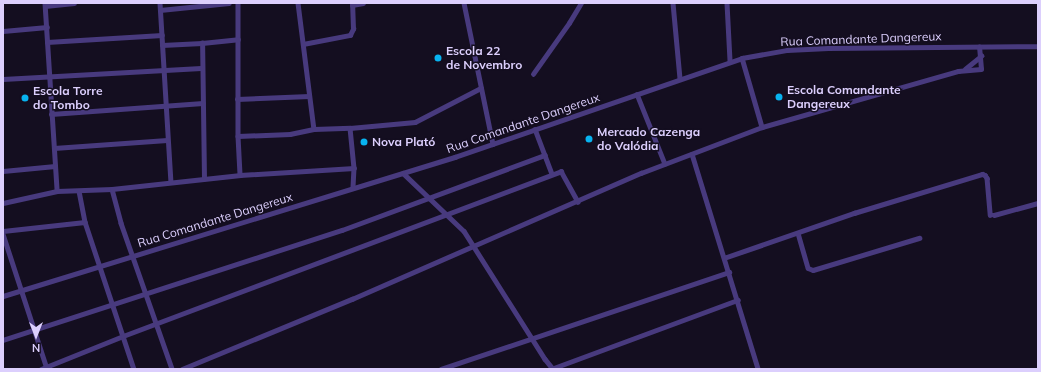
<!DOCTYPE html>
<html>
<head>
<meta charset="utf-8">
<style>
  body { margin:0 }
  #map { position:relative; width:1041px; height:372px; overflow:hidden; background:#140e20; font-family:Mulish,sans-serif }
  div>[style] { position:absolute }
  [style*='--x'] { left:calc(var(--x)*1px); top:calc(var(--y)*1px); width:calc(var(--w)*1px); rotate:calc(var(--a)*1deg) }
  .street>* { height:4.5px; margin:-2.25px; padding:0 2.25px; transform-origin:2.25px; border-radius:2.25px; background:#483a7e }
  .dots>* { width:11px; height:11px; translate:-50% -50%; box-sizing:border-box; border:2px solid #140e20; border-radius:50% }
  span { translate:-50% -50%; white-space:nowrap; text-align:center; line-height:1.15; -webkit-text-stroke:3px #140e20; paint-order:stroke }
  .street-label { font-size:12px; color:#dccffd }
  .poi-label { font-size:12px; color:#dccffd; font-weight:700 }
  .left { translate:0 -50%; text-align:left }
  .frame { position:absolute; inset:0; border:4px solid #dccffd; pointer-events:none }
  .north { position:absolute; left:16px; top:316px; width:40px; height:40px; -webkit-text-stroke:3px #140e20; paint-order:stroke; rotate:180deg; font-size:11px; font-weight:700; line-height:16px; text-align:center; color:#dccffd }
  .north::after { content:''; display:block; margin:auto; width:14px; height:18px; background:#dccffd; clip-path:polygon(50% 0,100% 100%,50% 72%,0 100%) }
</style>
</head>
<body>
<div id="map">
  <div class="street">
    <div style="--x:45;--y:3;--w:188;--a:86.3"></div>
    <div style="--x:160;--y:3;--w:179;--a:86.5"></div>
    <div style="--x:238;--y:3;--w:133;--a:90"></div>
    <div style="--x:238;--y:136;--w:39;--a:87"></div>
    <div style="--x:298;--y:3;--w:127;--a:82.8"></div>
    <div style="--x:464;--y:3;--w:144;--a:78.4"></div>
    <div style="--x:673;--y:3;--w:76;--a:84.7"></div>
    <div style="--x:727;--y:3;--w:58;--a:87"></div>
    <div style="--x:352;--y:5;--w:11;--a:-10"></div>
    <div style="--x:45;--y:6;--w:29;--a:-6"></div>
    <div style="--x:160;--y:10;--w:69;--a:-5.8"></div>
    <div style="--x:3;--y:31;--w:44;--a:-5.2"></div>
    <div style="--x:47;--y:42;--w:115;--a:-3.5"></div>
    <div style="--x:303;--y:44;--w:48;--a:-10.8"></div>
    <div style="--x:350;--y:35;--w:7;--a:-63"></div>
    <div style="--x:353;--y:29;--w:26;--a:-92"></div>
    <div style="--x:162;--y:45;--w:40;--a:-2.9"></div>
    <div style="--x:742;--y:58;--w:72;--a:73.8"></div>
    <div style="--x:965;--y:69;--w:21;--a:-39"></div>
    <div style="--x:533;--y:74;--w:62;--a:-54.8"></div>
    <div style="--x:569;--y:23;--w:23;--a:-59"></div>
    <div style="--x:3;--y:79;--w:198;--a:-3.2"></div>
    <div style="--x:637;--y:94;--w:75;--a:68.2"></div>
    <div style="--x:237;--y:99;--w:72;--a:-2.4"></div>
    <div style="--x:51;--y:114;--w:152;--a:-4.1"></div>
    <div style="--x:350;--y:128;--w:40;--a:84.3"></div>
    <div style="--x:354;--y:168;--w:20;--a:93"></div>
    <div style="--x:535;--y:129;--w:48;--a:69.3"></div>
    <div style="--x:238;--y:136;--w:52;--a:-2.2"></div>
    <div style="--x:290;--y:134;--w:25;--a:-12"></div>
    <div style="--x:314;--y:129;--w:36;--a:-2"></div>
    <div style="--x:350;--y:128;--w:65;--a:-5.3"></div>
    <div style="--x:415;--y:122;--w:74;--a:-27.3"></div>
    <div style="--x:54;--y:148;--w:113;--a:-4"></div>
    <div style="--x:692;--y:154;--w:225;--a:72.9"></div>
    <div style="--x:3;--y:171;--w:52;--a:-5.5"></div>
    <div style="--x:403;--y:173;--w:84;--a:43.6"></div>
    <div style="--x:464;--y:231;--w:151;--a:57.7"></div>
    <div style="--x:545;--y:359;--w:13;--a:51"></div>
    <div style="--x:204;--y:179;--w:136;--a:-90.8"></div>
    <div style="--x:202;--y:43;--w:36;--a:-6"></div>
    <div style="--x:112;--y:189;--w:35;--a:75"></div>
    <div style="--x:121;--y:223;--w:155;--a:70.7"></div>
    <div style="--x:79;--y:191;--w:32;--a:79"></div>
    <div style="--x:85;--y:222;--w:155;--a:71.6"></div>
    <div style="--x:3;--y:203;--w:55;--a:-12.5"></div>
    <div style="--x:57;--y:191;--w:55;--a:-2.1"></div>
    <div style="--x:112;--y:189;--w:129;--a:-6.2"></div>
    <div style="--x:240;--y:175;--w:114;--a:-3.5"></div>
    <div style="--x:3;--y:231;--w:82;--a:-6.3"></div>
    <div style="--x:798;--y:233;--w:36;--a:74"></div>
    <div style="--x:808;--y:268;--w:5;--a:22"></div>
    <div style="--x:813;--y:270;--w:111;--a:-16.8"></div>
    <div style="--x:3;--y:234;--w:142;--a:71.9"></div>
    <div style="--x:724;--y:258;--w:138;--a:-19.1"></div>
    <div style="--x:854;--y:213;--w:134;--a:-16.9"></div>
    <div style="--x:982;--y:174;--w:3;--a:18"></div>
    <div style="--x:985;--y:175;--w:4;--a:56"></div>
    <div style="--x:987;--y:178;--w:37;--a:85"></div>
    <div style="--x:990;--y:215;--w:4;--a:0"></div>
    <div style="--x:994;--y:215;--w:46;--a:-15.3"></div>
    <div style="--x:3;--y:296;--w:473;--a:-17.1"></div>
    <div style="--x:455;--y:157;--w:304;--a:-19"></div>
    <div style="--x:742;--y:58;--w:46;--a:-10.1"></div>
    <div style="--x:787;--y:50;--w:41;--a:-2.8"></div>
    <div style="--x:828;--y:48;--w:210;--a:-0.5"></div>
    <div style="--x:3;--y:340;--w:356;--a:-18"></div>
    <div style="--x:342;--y:230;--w:216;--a:-20.3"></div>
    <div style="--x:41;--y:369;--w:88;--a:-21.9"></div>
    <div style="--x:123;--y:336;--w:468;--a:-20.6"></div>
    <div style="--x:561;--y:171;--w:35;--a:61"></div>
    <div style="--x:182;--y:369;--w:184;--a:-22.4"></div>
    <div style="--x:352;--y:299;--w:315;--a:-23.6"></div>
    <div style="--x:641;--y:173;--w:129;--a:-20.8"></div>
    <div style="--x:762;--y:127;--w:204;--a:-15.9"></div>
    <div style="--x:958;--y:71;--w:23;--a:-5"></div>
    <div style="--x:981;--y:69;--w:22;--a:-95"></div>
    <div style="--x:441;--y:369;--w:304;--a:-18.6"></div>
    <div style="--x:551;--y:369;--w:199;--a:-20.3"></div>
  </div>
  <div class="dots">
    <div style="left:438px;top:58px;background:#08b3f0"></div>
    <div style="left:779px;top:97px;background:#08b3f0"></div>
    <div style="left:25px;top:98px;background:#08b3f0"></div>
    <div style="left:589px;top:139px;background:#08b3f0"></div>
    <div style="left:364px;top:142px;background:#08b3f0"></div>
  </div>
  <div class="street-label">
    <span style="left:861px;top:39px;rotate:-2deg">Rua Comandante Dangereux</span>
    <span style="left:523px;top:123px;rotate:-19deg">Rua Comandante Dangereux</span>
    <span style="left:215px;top:220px;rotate:-17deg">Rua Comandante Dangereux</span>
  </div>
  <div class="poi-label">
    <span class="left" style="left:446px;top:58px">Escola 22<br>de Novembro</span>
    <span class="left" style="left:787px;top:97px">Escola Comandante<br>Dangereux</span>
    <span class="left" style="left:33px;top:98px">Escola Torre<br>do Tombo</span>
    <span class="left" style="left:597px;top:139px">Mercado Cazenga<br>do Valódia</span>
    <span class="left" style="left:372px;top:142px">Nova Plató</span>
  </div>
  <div class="frame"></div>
  <div class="north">N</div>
</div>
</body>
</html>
